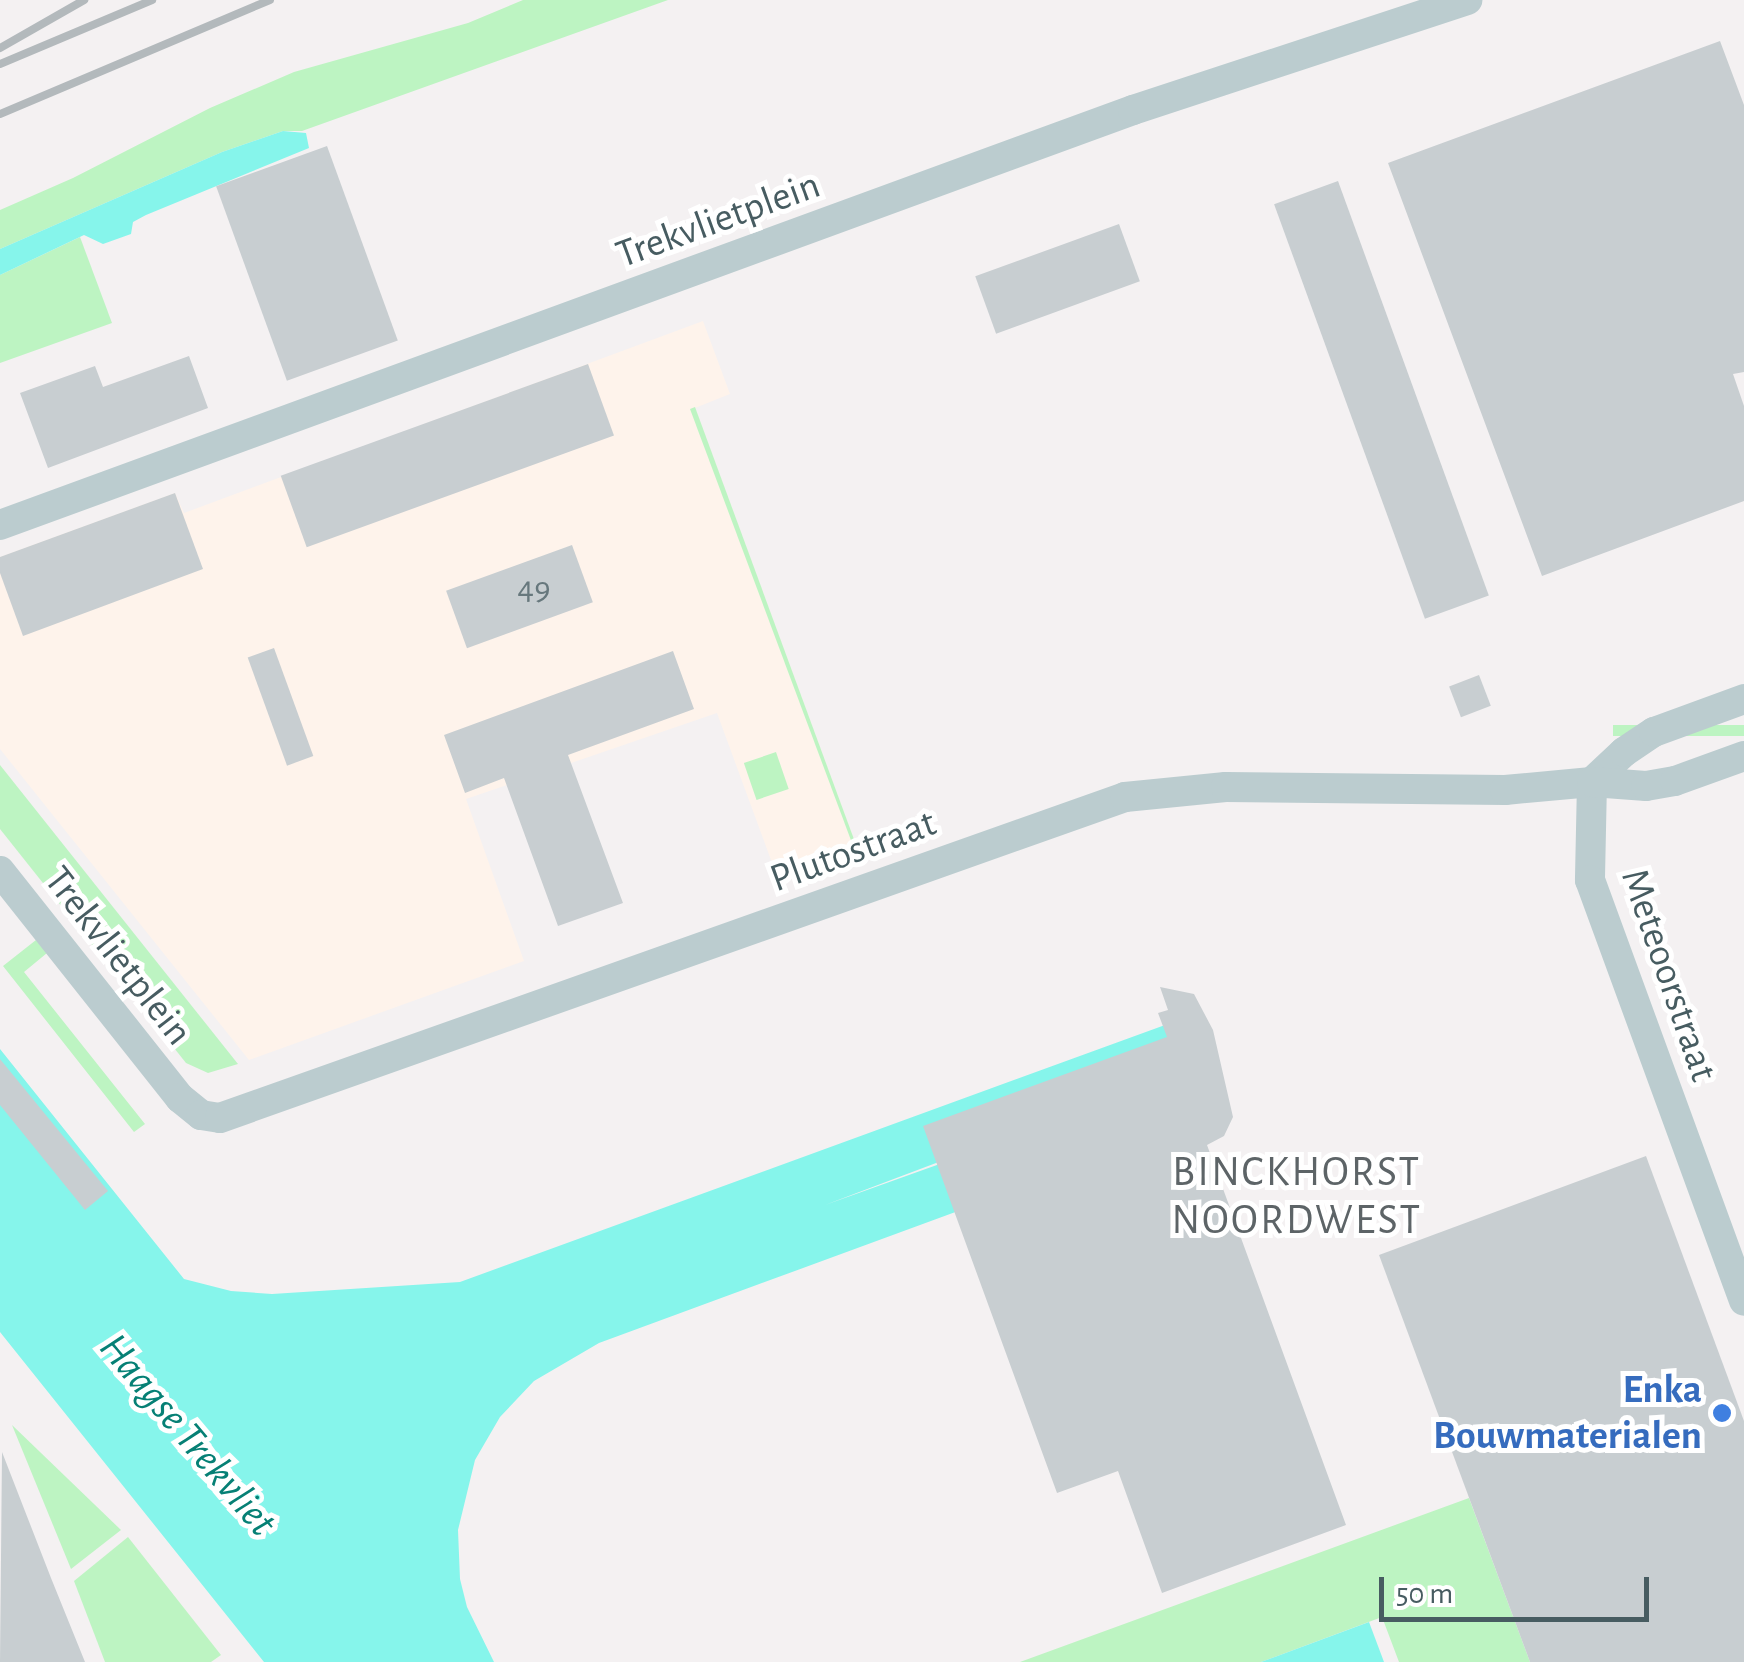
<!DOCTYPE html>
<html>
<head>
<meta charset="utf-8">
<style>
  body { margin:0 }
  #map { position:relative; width:1744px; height:1662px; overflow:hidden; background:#f4f1f2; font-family:"Alegreya Sans",sans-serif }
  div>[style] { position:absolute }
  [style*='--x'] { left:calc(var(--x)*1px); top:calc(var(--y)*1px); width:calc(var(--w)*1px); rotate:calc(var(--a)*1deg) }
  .commercial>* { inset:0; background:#fef3eb }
  .green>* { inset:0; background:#bdf4c2; transform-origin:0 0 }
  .water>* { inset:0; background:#86f5eb }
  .building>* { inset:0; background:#c8ced1; transform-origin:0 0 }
  .minor>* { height:30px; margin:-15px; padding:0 15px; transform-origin:15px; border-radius:15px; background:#bbcccf }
  .rail>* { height:8px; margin:-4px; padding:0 4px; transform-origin:4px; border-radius:4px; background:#b3b9bc }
  .dots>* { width:28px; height:28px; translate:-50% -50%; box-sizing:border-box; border:5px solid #fff; border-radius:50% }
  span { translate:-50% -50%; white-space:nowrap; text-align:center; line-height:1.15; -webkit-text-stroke:10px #fff; paint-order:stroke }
  .number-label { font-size:35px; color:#67787d }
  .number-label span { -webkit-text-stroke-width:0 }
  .street-label { font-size:40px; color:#475c61 }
  .shop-label { font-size:40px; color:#366cbe; font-weight:700 }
  .right { translate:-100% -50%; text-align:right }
  .neighbourhood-label { font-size:42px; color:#5d6467; letter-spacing:2.5px }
  .water-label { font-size:42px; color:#068075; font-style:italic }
  .scale { position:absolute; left:1379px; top:1577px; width:270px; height:45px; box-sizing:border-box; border:5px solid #475c61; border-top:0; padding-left:12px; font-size:30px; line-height:35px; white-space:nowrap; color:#475c61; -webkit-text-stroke:8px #fff; paint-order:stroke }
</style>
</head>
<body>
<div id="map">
  <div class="commercial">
    <div style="clip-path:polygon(703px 321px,730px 394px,695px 408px,855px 842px,775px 871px,717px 713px,466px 799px,524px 961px,249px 1060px,0 749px,0 557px,175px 493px,184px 513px)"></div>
  </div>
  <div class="green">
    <div style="clip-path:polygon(523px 0,668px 0,302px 131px,283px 131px,222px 152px,0 249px,0 210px,73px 178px,210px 108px,294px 72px,468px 23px)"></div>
    <div style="clip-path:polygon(80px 237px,112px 323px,0 363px,0 275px)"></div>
    <div style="clip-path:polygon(695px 407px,855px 842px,852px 843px,690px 409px)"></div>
    <div style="left:1744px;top:725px;width:11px;height:131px;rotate:90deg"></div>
    <div style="left:776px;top:752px;width:39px;height:34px;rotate:71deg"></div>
    <div style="clip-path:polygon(0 765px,238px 1064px,208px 1073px,186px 1063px,0 829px)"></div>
    <div style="clip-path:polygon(36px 940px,47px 953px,24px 972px,145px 1124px,134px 1132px,3px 966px)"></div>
    <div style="clip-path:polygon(12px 1425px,121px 1530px,71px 1569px)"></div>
    <div style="clip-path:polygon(1469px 1498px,1530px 1662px,1399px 1662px,1382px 1617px,1261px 1662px,1020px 1662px)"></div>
    <div style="clip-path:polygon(128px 1537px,221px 1655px,211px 1662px,105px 1662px,74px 1581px)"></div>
  </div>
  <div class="water">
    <div style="clip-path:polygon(283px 131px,306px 133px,309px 148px,146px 215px,133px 222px,131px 234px,103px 244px,84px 235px,0 275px,0 249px,222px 152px)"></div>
    <div style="clip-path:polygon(1187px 1017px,1203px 1062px,825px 1205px,1206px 1069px,1222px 1114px,599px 1343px,534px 1381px,500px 1417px,475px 1460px,458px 1530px,460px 1579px,467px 1607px,494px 1662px,264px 1662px,0 1332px,0 1049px,184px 1279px,231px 1291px,272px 1294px,460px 1282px)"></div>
    <div style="clip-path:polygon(1369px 1622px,1384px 1662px,1261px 1662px)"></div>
  </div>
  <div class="building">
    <div style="clip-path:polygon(1720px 41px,1744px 105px,1744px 372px,1733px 374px,1744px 406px,1744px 501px,1542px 576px,1388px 163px)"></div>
    <div style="left:327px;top:146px;width:207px;height:118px;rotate:70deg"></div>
    <div style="left:1338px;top:181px;width:441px;height:68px;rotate:70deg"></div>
    <div style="left:1119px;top:224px;width:61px;height:153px;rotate:70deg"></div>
    <div style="clip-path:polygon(189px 356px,208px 408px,48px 468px,20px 393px,95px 366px,103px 387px)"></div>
    <div style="left:588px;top:364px;width:76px;height:327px;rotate:70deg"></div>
    <div style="clip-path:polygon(175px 493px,203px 569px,23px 636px,0 573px,0 557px)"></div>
    <div style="left:572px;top:545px;width:61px;height:134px;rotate:70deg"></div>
    <div style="left:274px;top:648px;width:115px;height:28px;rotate:70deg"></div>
    <div style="clip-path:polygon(673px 651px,694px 709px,568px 755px,623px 903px,558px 926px,504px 778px,465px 793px,444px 735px)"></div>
    <div style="left:1479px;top:675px;width:33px;height:32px;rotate:69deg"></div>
    <div style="clip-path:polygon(1160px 987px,1194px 994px,1213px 1030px,1233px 1117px,1224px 1136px,1207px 1145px,1346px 1525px,1162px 1593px,1118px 1471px,1057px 1493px,923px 1126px,1167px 1037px,1158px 1013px,1168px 1010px)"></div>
    <div style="clip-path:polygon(0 1059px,108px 1191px,85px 1210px,0 1105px)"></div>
    <div style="clip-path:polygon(1646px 1156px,1744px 1421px,1744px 1662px,1530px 1662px,1379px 1255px)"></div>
    <div style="clip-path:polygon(2px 1452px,51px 1578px,85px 1662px,0 1662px)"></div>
  </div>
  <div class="minor">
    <div style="--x:0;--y:525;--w:1207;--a:-20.12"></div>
    <div style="--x:1133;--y:110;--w:352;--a:-18.2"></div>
    <div style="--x:1592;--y:782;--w:98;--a:91.2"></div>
    <div style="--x:1590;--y:880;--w:448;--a:69.9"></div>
    <div style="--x:1592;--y:782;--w:44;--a:-43.2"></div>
    <div style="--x:1624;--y:752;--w:36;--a:-34"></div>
    <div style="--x:1654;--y:732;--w:96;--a:-20.1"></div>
    <div style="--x:0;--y:871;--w:290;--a:51.6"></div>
    <div style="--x:180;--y:1098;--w:27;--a:39"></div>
    <div style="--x:201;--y:1115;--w:19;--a:9"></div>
    <div style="--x:220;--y:1118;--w:960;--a:-19.53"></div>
    <div style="--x:1125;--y:797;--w:101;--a:-5.7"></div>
    <div style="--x:1226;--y:787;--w:279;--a:0.6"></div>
    <div style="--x:1505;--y:790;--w:87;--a:-5.3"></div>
    <div style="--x:1592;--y:782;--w:54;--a:4.2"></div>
    <div style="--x:1646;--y:786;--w:29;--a:-10"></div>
    <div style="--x:1675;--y:781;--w:73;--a:-19.9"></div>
  </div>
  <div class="rail">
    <div style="--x:0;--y:48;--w:97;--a:-29.7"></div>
    <div style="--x:0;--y:64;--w:165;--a:-22.8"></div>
    <div style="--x:0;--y:114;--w:293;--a:-22.9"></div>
  </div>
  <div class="dots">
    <div style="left:1722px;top:1413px;background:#3f7fe0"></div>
  </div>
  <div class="number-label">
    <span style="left:534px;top:589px">49</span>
  </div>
  <div class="street-label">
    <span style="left:718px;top:220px;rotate:-20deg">Trekvlietplein</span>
    <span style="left:853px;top:851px;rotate:-20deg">Plutostraat</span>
    <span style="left:118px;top:956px;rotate:52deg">Trekvlietplein</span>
    <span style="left:1669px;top:975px;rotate:71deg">Meteoorstraat</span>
  </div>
  <div class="shop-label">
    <span class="right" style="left:1702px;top:1413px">Enka<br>Bouwmaterialen</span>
  </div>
  <div class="neighbourhood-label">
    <span style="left:1297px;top:1196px">BINCKHORST<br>NOORDWEST</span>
  </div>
  <div class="water-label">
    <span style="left:188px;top:1435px;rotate:50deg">Haagse Trekvliet</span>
  </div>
  <div class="scale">50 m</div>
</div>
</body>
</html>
